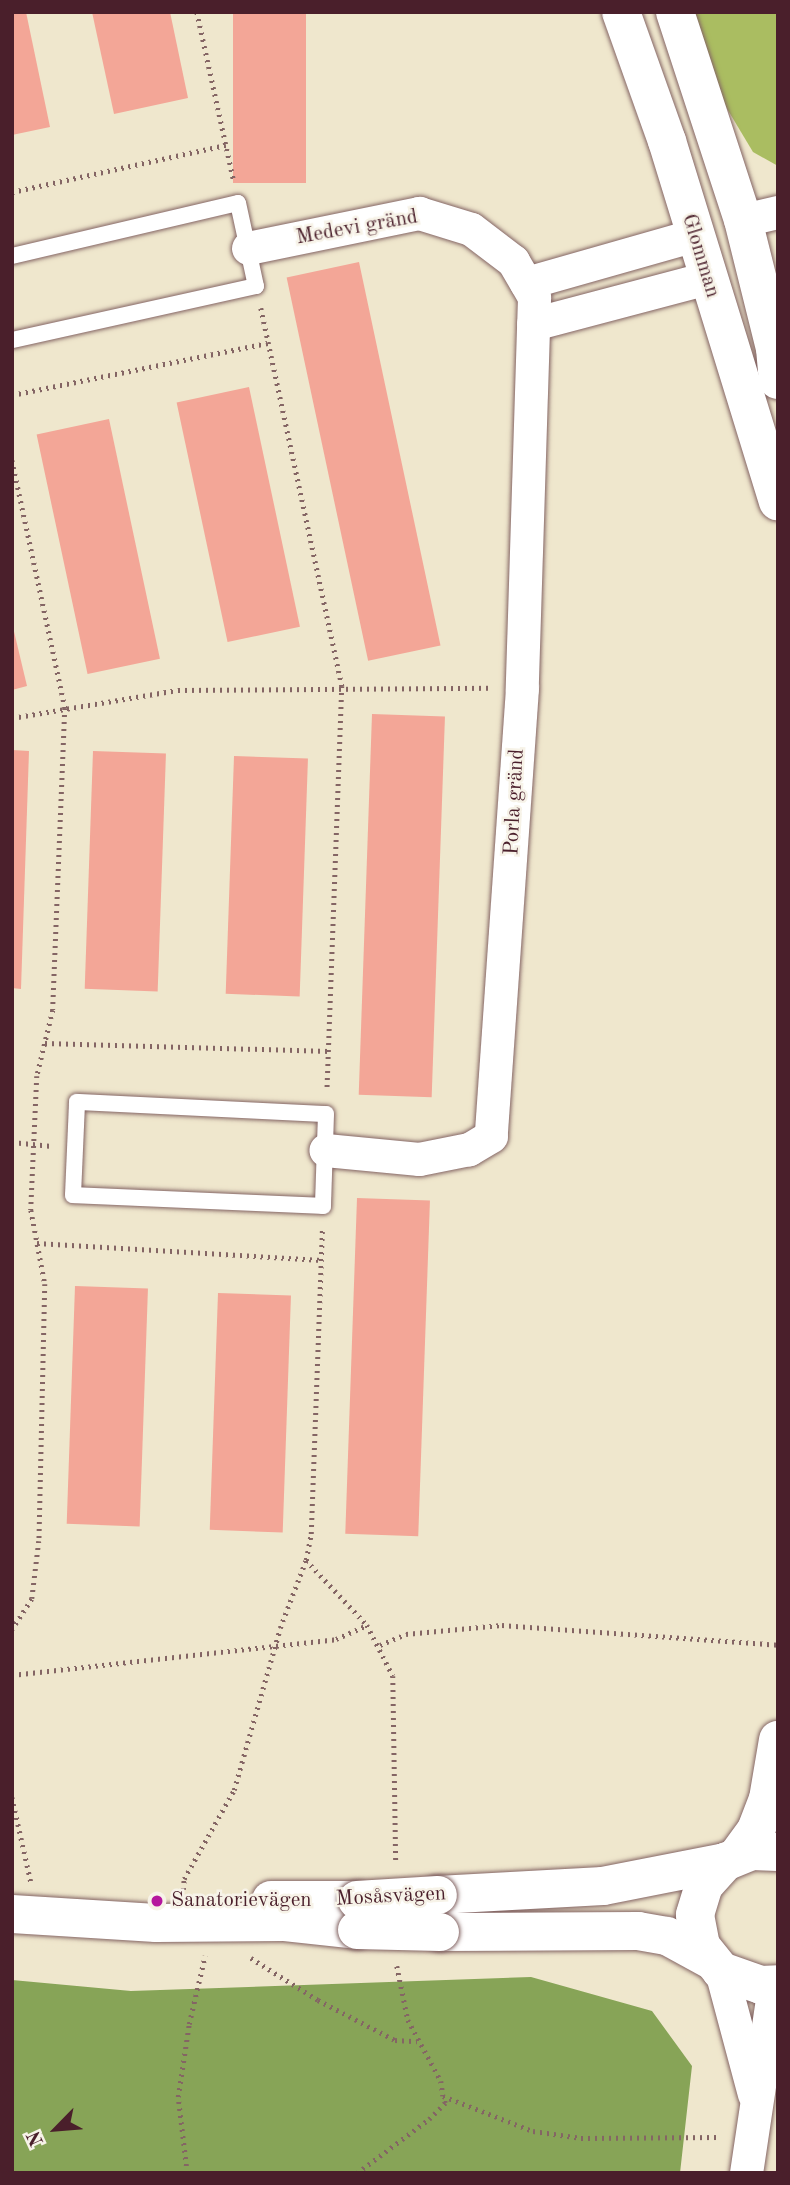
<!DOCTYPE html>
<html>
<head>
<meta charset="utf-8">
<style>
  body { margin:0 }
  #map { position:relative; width:790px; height:2185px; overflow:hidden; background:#efe7cd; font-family:"Old Standard TT",serif }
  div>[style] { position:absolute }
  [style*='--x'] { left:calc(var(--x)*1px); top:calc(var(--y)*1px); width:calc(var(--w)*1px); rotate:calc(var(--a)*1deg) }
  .green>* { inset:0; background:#aabd61 }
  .forest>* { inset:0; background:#87a457 }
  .building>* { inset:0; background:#f3a697; transform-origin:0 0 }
  .path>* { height:4.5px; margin-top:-2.25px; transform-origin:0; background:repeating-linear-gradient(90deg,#846564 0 2px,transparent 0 7px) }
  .roads { filter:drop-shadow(0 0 2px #846564) drop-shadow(0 0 2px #846564) }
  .lane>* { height:16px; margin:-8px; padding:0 8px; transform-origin:8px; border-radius:8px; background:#fff }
  .street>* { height:33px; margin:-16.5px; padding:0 16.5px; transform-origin:16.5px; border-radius:16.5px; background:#fff }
  .secondary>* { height:38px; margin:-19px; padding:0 19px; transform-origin:19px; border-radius:19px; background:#fff }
  .bridges { filter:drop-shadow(0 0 2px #846564) drop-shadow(0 0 2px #846564) }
  .secondary-bridge>* { height:38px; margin:-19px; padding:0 19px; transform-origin:19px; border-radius:19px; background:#fff }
  .dots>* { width:19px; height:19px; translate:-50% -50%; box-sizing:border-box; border:4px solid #f7f3e8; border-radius:50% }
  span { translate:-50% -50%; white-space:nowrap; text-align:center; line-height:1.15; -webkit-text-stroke:5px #f7f3e8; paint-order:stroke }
  .street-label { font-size:21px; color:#4a1f2b }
  .poi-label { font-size:21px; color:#4a1f2b }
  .left { translate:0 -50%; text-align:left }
  .frame { position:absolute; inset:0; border:14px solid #4a1f2b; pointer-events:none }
  .north { position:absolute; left:21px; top:2094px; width:70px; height:70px; -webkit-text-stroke:5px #f7f3e8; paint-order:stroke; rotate:245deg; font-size:19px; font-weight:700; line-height:28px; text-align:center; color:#4a1f2b }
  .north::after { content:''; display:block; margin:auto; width:24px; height:32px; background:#4a1f2b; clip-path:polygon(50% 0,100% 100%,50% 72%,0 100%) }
</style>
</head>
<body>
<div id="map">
  <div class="green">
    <div style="clip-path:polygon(691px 12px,778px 12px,778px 166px,753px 152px,714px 87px)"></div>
  </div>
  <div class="forest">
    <div style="clip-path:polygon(531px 1977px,652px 2011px,692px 2066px,680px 2173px,12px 2173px,12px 1980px,131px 1991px)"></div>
  </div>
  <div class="building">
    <div style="clip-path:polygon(12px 12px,26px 12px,50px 127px,12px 135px)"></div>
    <div style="clip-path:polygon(92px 12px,170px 12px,188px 98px,114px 114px)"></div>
    <div style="left:233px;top:12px;width:73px;height:171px"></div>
    <div style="left:359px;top:262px;width:392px;height:74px;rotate:78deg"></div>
    <div style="left:249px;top:387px;width:245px;height:74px;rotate:78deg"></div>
    <div style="left:109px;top:419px;width:245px;height:74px;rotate:78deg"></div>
    <div style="clip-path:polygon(12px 623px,27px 686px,12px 690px)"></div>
    <div style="left:372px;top:714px;width:73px;height:381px;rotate:2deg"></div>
    <div style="clip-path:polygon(12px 750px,29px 751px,21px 989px,12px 988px)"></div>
    <div style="left:93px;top:751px;width:73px;height:238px;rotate:2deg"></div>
    <div style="left:234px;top:756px;width:74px;height:238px;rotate:2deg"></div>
    <div style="left:357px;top:1198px;width:73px;height:336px;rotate:2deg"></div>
    <div style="left:75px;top:1286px;width:73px;height:238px;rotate:2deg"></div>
    <div style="left:218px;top:1293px;width:73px;height:237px;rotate:2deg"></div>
  </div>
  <div class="path">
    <div style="--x:197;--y:12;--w:173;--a:77.7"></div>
    <div style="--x:12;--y:192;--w:219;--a:-12.4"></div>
    <div style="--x:261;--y:308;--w:387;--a:77.9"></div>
    <div style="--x:342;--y:686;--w:406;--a:92.1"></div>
    <div style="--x:12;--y:395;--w:261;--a:-11.5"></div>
    <div style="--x:12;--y:460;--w:254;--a:77.9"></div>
    <div style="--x:65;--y:708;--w:302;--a:92.3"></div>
    <div style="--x:53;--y:1010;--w:68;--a:103.6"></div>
    <div style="--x:37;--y:1076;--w:134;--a:92.6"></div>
    <div style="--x:31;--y:1210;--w:75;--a:79.3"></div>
    <div style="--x:45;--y:1284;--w:257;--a:91.3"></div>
    <div style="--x:39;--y:1541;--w:58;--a:96.9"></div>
    <div style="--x:32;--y:1599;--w:37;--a:123"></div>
    <div style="--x:12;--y:718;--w:168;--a:-9.6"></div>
    <div style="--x:178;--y:690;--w:314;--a:-0.4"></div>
    <div style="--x:45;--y:1043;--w:284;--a:1.6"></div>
    <div style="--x:12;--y:1142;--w:40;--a:5.7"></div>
    <div style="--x:37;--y:1243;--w:285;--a:3.4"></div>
    <div style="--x:306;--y:1560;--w:89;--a:46.8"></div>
    <div style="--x:367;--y:1625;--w:57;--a:63"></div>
    <div style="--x:393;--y:1676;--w:187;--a:89.1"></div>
    <div style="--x:380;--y:1645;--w:28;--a:-23"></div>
    <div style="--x:406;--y:1634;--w:96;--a:-5.4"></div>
    <div style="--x:502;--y:1625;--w:277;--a:4.1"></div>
    <div style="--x:12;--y:1675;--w:326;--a:-6.3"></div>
    <div style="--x:336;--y:1639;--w:34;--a:-24"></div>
    <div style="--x:12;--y:1797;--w:87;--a:77.4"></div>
    <div style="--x:183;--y:1890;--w:11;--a:-85"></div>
    <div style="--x:184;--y:1879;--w:102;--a:-60.7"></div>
    <div style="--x:234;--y:1790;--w:168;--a:-74.1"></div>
    <div style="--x:280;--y:1628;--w:73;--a:-69.1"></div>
    <div style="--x:306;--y:1560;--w:26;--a:-79"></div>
    <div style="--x:311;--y:1534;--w:304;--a:-87.9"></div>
    <div style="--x:251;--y:1958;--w:79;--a:32.1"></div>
    <div style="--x:318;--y:2000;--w:87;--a:27.5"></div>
    <div style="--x:395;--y:2040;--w:22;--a:3"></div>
    <div style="--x:397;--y:1966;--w:55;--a:78.5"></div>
    <div style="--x:408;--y:2020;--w:69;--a:61.6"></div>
    <div style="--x:441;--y:2081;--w:15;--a:82"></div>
    <div style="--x:443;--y:2096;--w:97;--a:21.3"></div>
    <div style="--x:533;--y:2131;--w:49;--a:8.3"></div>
    <div style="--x:581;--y:2138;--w:140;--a:-0.4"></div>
    <div style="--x:187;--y:2173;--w:77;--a:-96.8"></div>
    <div style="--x:178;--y:2097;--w:74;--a:-81.4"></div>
    <div style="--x:189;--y:2024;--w:70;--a:-76.8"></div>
    <div style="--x:357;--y:2173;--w:90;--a:-36.9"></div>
    <div style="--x:429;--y:2119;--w:23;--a:-45"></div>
    <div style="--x:445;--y:2103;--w:7;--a:-106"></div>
  </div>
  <div class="roads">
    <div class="lane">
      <div style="--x:12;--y:256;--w:232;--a:-13.2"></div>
      <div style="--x:238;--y:203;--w:85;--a:77.8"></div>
      <div style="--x:256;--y:286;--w:250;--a:167.5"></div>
      <div style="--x:77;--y:1102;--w:249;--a:2.8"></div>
      <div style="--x:326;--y:1114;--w:92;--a:91.9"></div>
      <div style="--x:323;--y:1206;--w:250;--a:-177.5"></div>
      <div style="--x:73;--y:1195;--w:93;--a:-87.5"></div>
    </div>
    <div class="street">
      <div style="--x:743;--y:220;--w:36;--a:-13"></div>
      <div style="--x:248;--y:248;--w:175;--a:-11.6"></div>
      <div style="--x:419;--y:213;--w:54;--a:17.1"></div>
      <div style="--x:471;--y:229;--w:53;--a:37.3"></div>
      <div style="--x:513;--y:261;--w:42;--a:59.7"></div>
      <div style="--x:534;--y:297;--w:391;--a:91.8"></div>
      <div style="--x:522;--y:688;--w:449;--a:94"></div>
      <div style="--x:491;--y:1136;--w:26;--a:149"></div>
      <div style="--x:469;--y:1149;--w:51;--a:168.7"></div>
      <div style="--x:419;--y:1159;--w:94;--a:-174.5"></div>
      <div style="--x:526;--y:283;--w:175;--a:-15.9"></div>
      <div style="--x:533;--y:324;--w:180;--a:-14.8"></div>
      <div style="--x:721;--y:1971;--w:127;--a:75"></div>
      <div style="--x:746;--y:2173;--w:190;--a:-81.5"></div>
    </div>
    <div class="secondary">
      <div style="--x:621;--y:12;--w:137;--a:70.4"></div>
      <div style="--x:667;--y:141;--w:377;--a:72.9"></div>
      <div style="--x:675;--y:12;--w:219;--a:71.9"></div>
      <div style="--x:743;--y:220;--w:132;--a:76"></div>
      <div style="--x:775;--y:348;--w:32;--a:85"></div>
      <div style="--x:778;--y:1852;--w:26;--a:-178"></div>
      <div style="--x:752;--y:1851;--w:29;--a:158"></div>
      <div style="--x:725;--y:1862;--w:31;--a:132"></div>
      <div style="--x:704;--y:1885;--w:31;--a:107"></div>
      <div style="--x:695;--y:1915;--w:32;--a:79"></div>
      <div style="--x:701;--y:1946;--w:32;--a:51"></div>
      <div style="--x:721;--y:1971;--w:42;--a:19.3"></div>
      <div style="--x:761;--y:1985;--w:17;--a:-3"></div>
      <div style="--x:738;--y:1855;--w:31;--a:-54"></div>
      <div style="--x:756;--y:1830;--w:33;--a:-69"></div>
      <div style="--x:768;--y:1799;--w:60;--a:-80.4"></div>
      <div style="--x:438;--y:1895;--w:165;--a:-3.1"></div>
      <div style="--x:603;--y:1886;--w:124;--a:-11.1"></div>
      <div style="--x:271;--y:1900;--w:86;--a:0"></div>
      <div style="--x:12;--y:1914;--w:144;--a:3.6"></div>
      <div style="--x:156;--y:1923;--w:129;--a:-0.4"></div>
      <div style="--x:285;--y:1922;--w:72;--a:6.3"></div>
      <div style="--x:440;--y:1932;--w:198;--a:-0.3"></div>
      <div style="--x:638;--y:1931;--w:29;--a:10"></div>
      <div style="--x:667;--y:1936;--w:48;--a:28.7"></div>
    </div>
  </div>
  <div class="bridges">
    <div class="secondary-bridge">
      <div style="--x:357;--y:1900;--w:81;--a:-3.5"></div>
      <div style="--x:357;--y:1930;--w:83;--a:1.4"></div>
    </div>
  </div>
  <div class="dots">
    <div style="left:157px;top:1901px;background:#b5179e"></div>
  </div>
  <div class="street-label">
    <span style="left:357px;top:228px;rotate:-10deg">Medevi gränd</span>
    <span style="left:700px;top:256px;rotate:73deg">Glomman</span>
    <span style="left:515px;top:802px;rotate:-87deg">Porla gränd</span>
    <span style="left:391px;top:1897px;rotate:-3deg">Mosåsvägen</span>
  </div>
  <div class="poi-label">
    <span class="left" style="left:171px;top:1901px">Sanatorievägen</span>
  </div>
  <div class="frame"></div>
  <div class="north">N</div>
</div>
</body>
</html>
